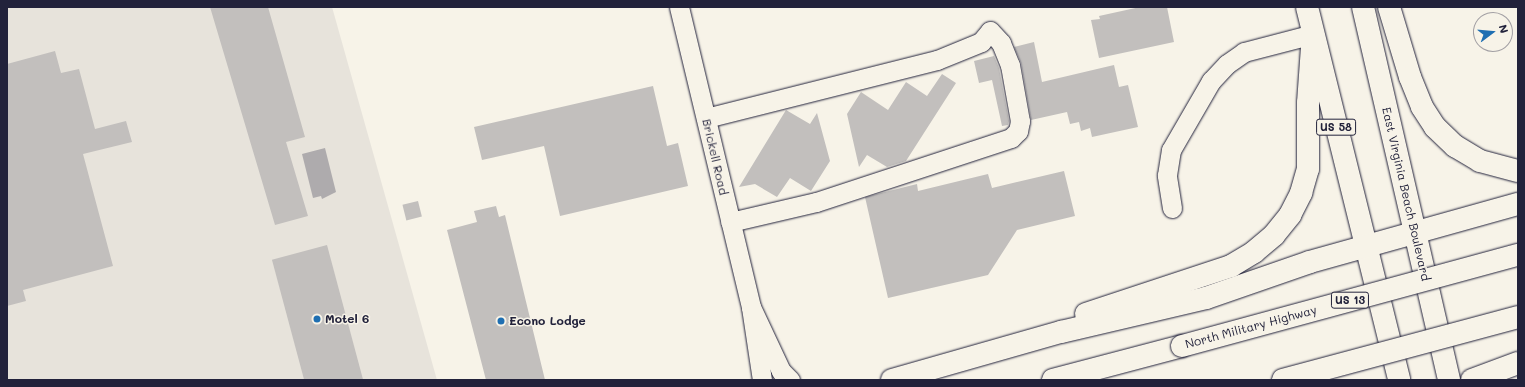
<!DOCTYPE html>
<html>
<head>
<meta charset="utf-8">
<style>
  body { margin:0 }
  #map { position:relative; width:1525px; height:387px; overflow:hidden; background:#f7f3e8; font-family:Mali,sans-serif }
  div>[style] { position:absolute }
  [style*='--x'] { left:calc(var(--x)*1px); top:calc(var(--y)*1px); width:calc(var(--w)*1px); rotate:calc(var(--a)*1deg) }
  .built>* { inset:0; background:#e7e3db }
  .water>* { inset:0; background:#aeabad }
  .building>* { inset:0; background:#c2bfbd; transform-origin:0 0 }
  .roads { filter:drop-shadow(0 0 1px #22223b) drop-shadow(0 0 1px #22223b) }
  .minor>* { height:19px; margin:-9.5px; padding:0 9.5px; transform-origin:9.5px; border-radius:9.5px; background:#f7f3e8 }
  .major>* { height:22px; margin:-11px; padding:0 11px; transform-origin:11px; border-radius:11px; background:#f7f3e8 }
  .bridges { filter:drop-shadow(0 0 1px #22223b) drop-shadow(0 0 1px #22223b) }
  .major-bridge>* { height:22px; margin:-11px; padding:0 11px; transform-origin:11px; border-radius:11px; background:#f7f3e8 }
  .dots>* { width:11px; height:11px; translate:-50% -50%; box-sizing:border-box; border:2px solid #f7f3e8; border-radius:50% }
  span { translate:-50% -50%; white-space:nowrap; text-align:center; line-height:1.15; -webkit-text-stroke:3px #f7f3e8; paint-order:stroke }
  .shield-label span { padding:1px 3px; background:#f7f3e8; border:1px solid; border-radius:3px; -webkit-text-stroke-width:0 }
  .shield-label { font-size:11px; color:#22223b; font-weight:700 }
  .street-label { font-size:12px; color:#22223b }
  .poi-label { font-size:12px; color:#22223b; font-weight:700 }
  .left { translate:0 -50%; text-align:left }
  .frame { position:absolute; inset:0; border:8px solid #22223b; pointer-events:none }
  .north { position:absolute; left:1473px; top:12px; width:40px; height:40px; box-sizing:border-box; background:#f7f3e8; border:1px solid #a29fa3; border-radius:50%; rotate:74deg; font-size:11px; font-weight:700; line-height:16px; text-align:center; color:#22223b }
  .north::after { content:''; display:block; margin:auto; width:14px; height:18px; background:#1f6fb2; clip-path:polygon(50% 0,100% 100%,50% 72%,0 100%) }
</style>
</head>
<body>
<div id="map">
  <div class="built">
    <div style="clip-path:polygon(7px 7px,332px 7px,437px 380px,7px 380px)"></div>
  </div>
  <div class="water">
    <div style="clip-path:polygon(325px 148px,336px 192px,322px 199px,321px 196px,313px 198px,302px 154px)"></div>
  </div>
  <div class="building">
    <div style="clip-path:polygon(210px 7px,268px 7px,305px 137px,286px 142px,308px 216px,275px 225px)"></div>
    <div style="clip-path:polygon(1140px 7px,1167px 7px,1174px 42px,1099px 58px,1091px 20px,1100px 19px,1099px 16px)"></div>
    <div style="clip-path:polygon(1034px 42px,1042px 82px,1114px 65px,1119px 87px,1128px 85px,1138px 127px,1092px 137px,1090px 128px,1081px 131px,1079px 122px,1070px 124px,1067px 112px,1031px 120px,1021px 63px,1014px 47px)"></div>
    <div style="clip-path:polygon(55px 51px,61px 73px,79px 69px,95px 129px,126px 121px,132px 142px,83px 154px,113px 266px,23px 290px,26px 301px,7px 306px,7px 64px)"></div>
    <div style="clip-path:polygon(994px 56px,999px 68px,1009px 121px,1008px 125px,1002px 126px,992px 80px,979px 83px,974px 61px)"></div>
    <div style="clip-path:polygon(942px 74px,956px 83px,906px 161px,887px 167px,867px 155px,859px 167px,847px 114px,861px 92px,888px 110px,906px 82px,927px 96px)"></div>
    <div style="clip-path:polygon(653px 86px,667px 146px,678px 143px,688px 186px,560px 216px,544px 146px,482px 160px,474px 127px)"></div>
    <div style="clip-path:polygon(786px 110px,810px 124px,817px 113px,830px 161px,811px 191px,790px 178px,777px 197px,755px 184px,739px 187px)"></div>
    <div style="clip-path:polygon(1064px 171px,1075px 216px,1017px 230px,988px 275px,888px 298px,865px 197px,917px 184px,918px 191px,988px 174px,992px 188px)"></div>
    <div style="left:418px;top:201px;width:16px;height:16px;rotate:76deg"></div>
    <div style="clip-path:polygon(496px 206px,499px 217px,505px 215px,545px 380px,486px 380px,447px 230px,477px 222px,474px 211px)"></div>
    <div style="left:327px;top:245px;width:140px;height:57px;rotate:75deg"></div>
  </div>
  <div class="roads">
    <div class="minor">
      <div style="--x:679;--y:7;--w:309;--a:76.5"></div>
      <div style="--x:706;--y:118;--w:238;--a:-14.1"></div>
      <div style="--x:937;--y:60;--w:48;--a:-22.2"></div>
      <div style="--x:981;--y:42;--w:14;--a:-51"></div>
      <div style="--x:990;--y:31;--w:16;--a:47"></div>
      <div style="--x:1001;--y:43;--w:24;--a:68"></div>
      <div style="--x:1010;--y:65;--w:57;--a:79.9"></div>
      <div style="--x:1020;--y:121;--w:10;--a:101"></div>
      <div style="--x:1018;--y:131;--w:10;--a:135"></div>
      <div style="--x:1011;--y:138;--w:205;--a:161.8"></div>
      <div style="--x:816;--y:202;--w:88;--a:166.9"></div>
      <div style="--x:1172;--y:208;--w:33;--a:-99"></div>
      <div style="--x:1167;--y:175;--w:25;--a:-81"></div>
      <div style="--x:1171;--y:150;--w:80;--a:-59.9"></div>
      <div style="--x:1211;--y:81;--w:23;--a:-47"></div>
      <div style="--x:1227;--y:64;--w:21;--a:-35"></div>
      <div style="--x:1244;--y:52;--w:71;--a:-14.6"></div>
      <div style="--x:762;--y:380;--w:74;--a:-98.6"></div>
      <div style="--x:751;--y:307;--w:71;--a:64.9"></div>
      <div style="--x:781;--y:371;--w:13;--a:45"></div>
    </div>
    <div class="major">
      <div style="--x:1307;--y:7;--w:384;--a:76.1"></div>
      <div style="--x:1363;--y:7;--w:383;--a:77"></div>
      <div style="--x:1389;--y:7;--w:73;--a:73.3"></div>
      <div style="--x:1410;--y:77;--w:32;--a:68"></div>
      <div style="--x:1422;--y:107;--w:24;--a:57"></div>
      <div style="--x:1435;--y:127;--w:28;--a:44"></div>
      <div style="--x:1455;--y:146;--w:29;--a:31"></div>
      <div style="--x:1480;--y:161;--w:39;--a:15"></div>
      <div style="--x:1086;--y:314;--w:153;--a:-18.3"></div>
      <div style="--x:1231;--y:266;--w:27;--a:-31"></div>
      <div style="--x:1254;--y:252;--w:26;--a:-40"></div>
      <div style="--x:1274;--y:235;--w:26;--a:-51"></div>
      <div style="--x:1290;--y:215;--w:25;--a:-63"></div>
      <div style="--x:1301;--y:193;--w:25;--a:-74"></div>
      <div style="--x:1308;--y:169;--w:66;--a:-90"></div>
      <div style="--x:1308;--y:103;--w:69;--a:-85.9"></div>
      <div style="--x:892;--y:380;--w:176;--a:-15.9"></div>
      <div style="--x:1061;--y:332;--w:149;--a:-13.2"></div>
      <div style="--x:1206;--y:298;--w:110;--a:-19.1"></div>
      <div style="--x:1310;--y:262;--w:216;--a:-15.6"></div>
      <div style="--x:1053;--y:380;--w:133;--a:-14.8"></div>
      <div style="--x:1472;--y:380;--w:49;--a:-20.3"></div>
    </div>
  </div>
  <div class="bridges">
    <div class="major-bridge">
      <div style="--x:1182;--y:346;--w:348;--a:-15.2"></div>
      <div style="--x:1283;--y:380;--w:243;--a:-15"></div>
    </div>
  </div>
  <div class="dots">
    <div style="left:317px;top:319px;background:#1f6fb2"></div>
    <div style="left:501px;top:321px;background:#1f6fb2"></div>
  </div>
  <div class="shield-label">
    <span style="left:1336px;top:127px">US 58</span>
    <span style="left:1350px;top:300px">US 13</span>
  </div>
  <div class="street-label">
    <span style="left:715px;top:157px;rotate:77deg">Brickell Road</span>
    <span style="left:1406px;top:194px;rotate:77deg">East Virginia Beach Boulevard</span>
    <span style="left:1251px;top:327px;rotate:-15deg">North Military Highway</span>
  </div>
  <div class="poi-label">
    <span class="left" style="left:325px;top:319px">Motel 6</span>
    <span class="left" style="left:509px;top:321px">Econo Lodge</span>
  </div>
  <div class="frame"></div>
  <div class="north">N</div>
</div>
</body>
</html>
